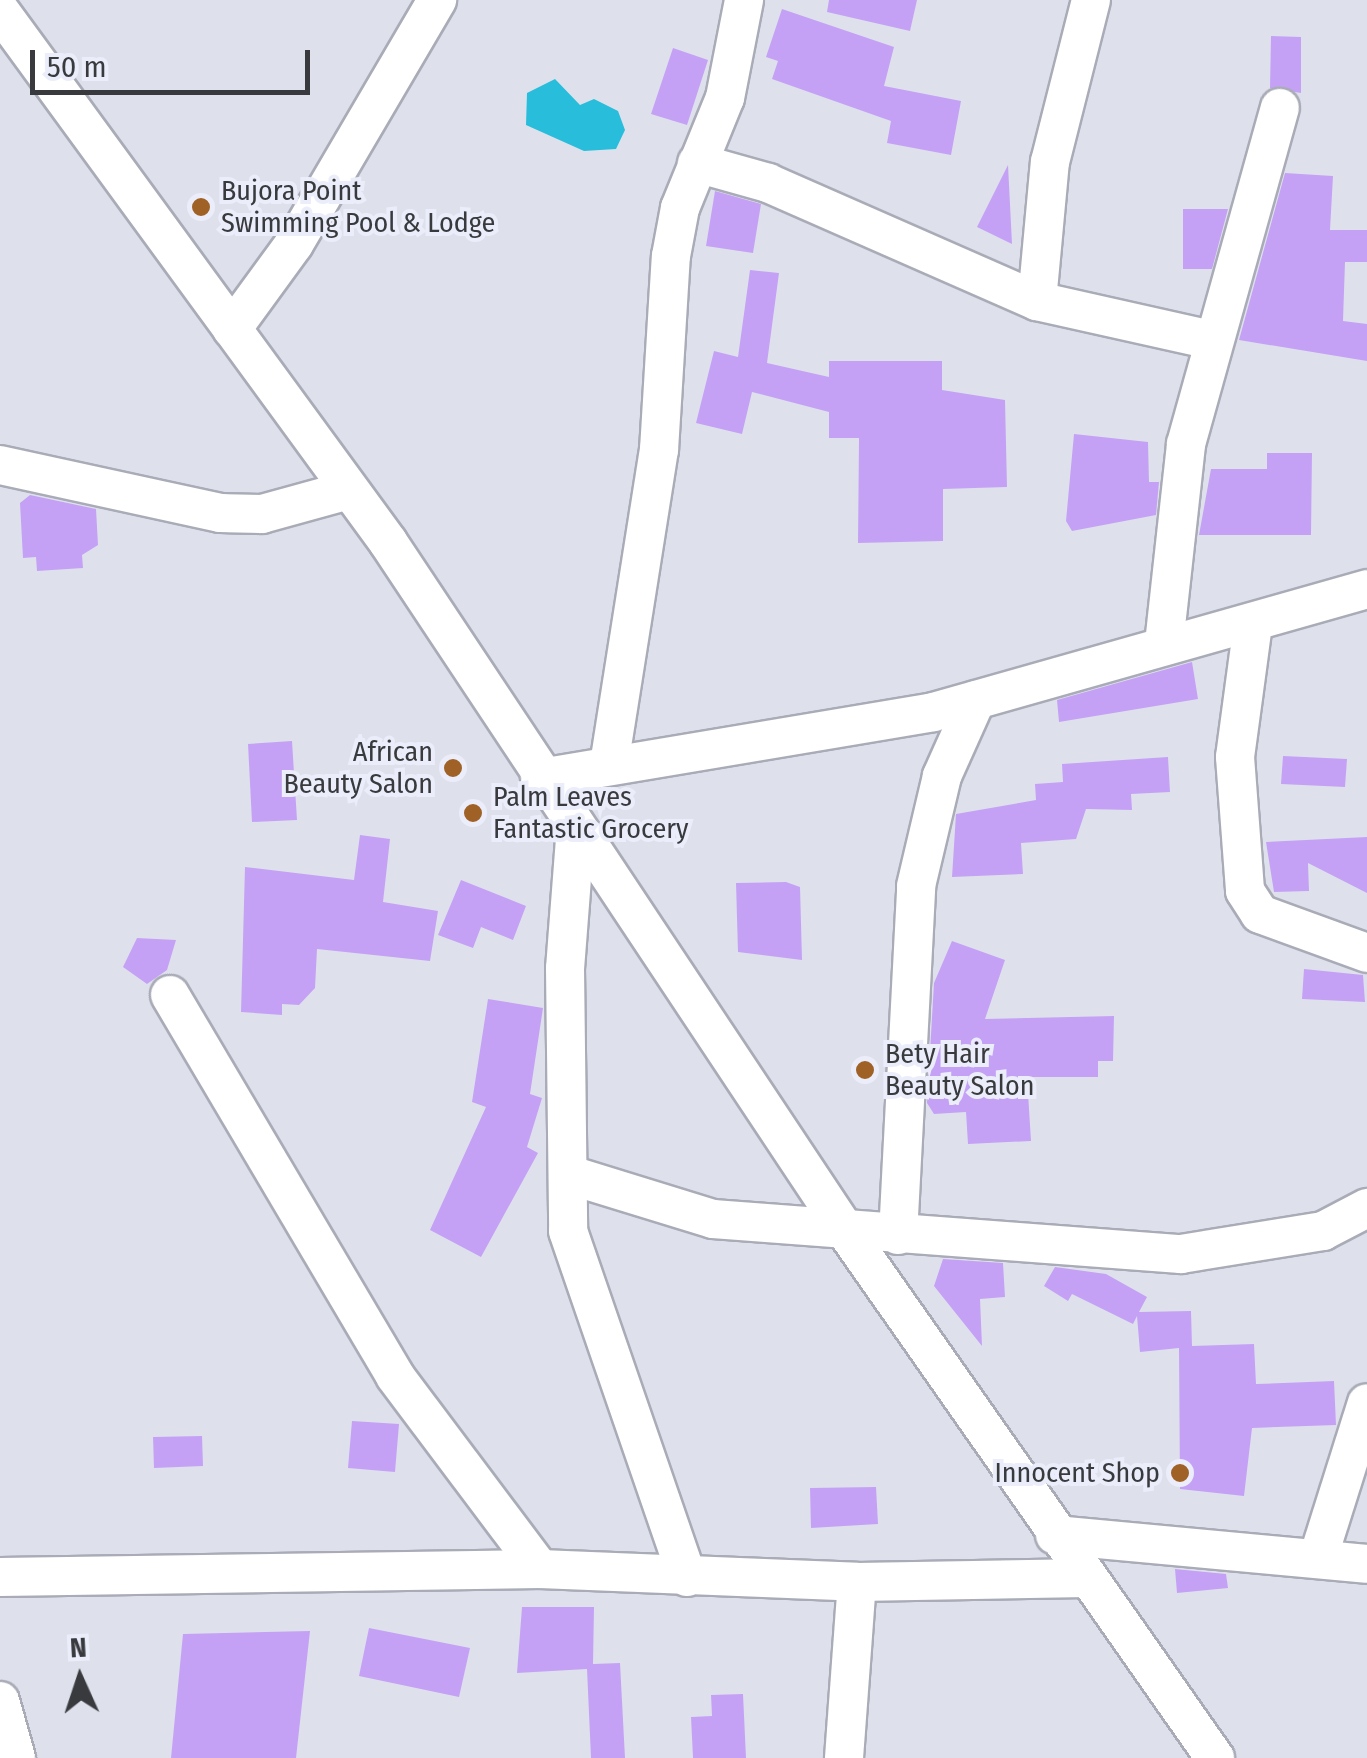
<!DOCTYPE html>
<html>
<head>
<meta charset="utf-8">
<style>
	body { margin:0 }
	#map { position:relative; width:1367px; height:1758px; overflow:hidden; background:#dee1ec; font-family:"Fira Sans Condensed",sans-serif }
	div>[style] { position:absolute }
	.water>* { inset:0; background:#28bddb }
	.building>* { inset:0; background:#c5a1f6 }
	.roads { filter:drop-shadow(2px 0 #a9acb7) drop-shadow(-2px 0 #a9acb7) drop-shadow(0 2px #a9acb7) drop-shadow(0 -2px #a9acb7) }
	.minor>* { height:38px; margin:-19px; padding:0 19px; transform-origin:19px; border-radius:19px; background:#fff }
	.dots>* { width:28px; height:28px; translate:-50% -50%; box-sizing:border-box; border:5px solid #ebeefa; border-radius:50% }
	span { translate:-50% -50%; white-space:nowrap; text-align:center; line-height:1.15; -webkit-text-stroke:8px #ebeefa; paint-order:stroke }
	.poi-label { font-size:28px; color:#393a3e }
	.left { translate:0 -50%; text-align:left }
	.right { translate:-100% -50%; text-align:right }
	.north { position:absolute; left:30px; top:1628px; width:100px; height:100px; -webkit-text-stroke:8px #ebeefa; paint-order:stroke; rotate:357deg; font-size:28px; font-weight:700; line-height:40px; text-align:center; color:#393a3e }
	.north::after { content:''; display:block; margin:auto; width:35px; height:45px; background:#393a3e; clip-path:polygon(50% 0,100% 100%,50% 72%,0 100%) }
	.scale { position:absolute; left:30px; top:50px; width:280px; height:45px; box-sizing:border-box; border:5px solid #393a3e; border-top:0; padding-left:12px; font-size:30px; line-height:35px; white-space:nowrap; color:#393a3e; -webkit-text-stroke:8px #ebeefa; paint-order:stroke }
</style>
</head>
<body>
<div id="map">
	<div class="water">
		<div style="clip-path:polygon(555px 79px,580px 105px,594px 99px,618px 111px,625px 130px,616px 149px,584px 151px,526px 125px,527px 93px)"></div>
	</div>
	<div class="building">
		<div style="clip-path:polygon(829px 0,917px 0,910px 31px,827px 12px)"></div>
		<div style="clip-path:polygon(782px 9px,894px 47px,884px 86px,961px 101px,951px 155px,887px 143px,891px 121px,772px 79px,778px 61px,766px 57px)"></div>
		<div style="clip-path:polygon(1271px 36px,1301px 37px,1301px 93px,1270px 88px)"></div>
		<div style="clip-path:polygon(673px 48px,708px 60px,687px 125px,651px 114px)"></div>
		<div style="clip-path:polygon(1008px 165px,1012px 244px,977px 227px)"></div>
		<div style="clip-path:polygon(1285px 173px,1333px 176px,1330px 230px,1367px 230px,1367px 262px,1345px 262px,1343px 321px,1367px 324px,1367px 361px,1239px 340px)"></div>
		<div style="clip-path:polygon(715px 191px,761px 204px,753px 253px,706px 246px)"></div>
		<div style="clip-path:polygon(1183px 209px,1228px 209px,1212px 269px,1183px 269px)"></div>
		<div style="clip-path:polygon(750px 270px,779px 273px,767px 363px,829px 377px,829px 361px,942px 361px,942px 390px,1005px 400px,1007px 487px,943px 489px,943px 541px,858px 543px,859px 438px,829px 438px,829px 412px,752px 392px,742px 434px,696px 423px,714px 351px,738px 357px)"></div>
		<div style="clip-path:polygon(1074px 434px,1148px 442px,1149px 482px,1159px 482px,1156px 515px,1072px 531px,1066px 521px)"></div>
		<div style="clip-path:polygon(1267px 453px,1312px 453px,1311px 535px,1199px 535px,1211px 469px,1267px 469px)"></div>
		<div style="clip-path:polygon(30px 495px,96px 509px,98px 545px,82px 555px,83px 568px,37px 571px,36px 557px,23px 558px,20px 503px)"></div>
		<div style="clip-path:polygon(1192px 662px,1198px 699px,1059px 722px,1057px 700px)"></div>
		<div style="clip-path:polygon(292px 741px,297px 820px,252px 822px,248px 744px)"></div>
		<div style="clip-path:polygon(1283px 756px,1347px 759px,1345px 787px,1281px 784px)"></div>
		<div style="clip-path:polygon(1168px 757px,1170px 792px,1131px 794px,1132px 810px,1086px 809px,1076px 839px,1021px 843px,1023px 874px,952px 877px,956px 814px,1036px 800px,1035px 784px,1063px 782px,1062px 764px)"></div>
		<div style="clip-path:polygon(360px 835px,390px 839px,383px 902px,438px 911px,430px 961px,317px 949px,315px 988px,299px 1005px,282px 1004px,282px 1015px,241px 1012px,245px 867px,354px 880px)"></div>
		<div style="clip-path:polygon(1367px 837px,1367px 893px,1308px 863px,1309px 891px,1274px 892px,1266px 842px)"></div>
		<div style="clip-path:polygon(461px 880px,526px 906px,513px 940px,481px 927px,473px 948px,438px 935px)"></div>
		<div style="clip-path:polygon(786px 882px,800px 887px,802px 960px,738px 952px,736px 883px)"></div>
		<div style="clip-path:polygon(137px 938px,176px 940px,167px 970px,147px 984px,123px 967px)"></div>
		<div style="clip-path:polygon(952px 941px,1005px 960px,985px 1019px,1114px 1016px,1113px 1061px,1098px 1061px,1098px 1077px,1027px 1077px,1031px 1141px,968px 1144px,966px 1112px,934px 1114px,927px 1103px,934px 983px)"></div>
		<div style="clip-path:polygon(1304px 969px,1363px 975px,1365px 1002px,1302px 999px)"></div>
		<div style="clip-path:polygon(488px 999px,543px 1008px,530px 1094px,542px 1098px,527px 1147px,538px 1153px,481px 1257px,430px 1230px,486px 1107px,472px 1102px)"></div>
		<div style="clip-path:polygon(943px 1259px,1003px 1263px,1005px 1297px,980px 1299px,982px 1346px,934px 1286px)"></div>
		<div style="clip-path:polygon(1055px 1267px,1106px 1274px,1147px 1297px,1139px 1312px,1191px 1311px,1192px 1346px,1254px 1344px,1256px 1384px,1334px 1381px,1336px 1425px,1252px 1428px,1244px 1496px,1180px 1489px,1179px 1348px,1140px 1352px,1137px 1316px,1133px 1324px,1072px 1294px,1068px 1301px,1044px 1286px)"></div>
		<div style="clip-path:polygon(352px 1421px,399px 1424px,395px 1472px,348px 1468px)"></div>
		<div style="clip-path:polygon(202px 1436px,203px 1466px,154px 1468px,153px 1437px)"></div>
		<div style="clip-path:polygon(876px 1487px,878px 1524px,811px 1528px,810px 1488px)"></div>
		<div style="clip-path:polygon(1175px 1569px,1226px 1574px,1228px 1588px,1177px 1593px)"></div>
		<div style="clip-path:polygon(522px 1607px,594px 1607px,593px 1664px,620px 1663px,625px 1758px,591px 1758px,587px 1669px,517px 1673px)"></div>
		<div style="clip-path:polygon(369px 1628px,470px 1648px,459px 1697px,359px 1676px)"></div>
		<div style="clip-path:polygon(310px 1631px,296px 1758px,171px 1758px,183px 1634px)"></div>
		<div style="clip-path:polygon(743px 1694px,746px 1758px,693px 1758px,691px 1717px,712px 1716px,711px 1695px)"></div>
	</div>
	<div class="roads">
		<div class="minor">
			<div style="left:0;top:11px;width:658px;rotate:53.84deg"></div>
			<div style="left:388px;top:542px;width:826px;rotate:56.41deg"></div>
			<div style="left:845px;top:1230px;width:645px;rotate:54.98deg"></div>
			<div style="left:697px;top:163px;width:74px;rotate:15.7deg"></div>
			<div style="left:768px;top:183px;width:294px;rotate:23.7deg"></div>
			<div style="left:1037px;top:301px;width:178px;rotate:12.6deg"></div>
			<div style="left:1037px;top:301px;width:140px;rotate:-84.7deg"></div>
			<div style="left:1050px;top:162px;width:167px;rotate:-75.8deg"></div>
			<div style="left:232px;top:329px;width:105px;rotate:-53.9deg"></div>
			<div style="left:294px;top:244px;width:283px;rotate:-59.6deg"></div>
			<div style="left:0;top:465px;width:225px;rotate:12.3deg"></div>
			<div style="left:220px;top:513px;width:42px;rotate:1.4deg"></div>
			<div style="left:262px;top:514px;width:90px;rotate:-15.4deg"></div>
			<div style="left:1253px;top:624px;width:134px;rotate:97.7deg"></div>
			<div style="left:1235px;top:757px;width:134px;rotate:85.7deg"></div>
			<div style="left:1245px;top:891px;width:27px;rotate:57deg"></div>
			<div style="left:1260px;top:914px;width:114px;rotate:20deg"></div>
			<div style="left:1164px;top:644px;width:201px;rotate:-83.7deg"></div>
			<div style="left:1186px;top:444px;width:349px;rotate:-74.4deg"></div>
			<div style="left:609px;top:765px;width:319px;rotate:-81deg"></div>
			<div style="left:659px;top:450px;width:194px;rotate:-86.5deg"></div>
			<div style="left:671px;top:256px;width:49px;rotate:-79.4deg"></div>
			<div style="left:680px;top:208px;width:119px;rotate:-67.8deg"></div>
			<div style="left:725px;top:98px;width:100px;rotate:-79deg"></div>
			<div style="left:540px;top:778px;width:399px;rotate:-9.5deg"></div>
			<div style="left:933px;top:712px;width:451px;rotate:-15.8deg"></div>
			<div style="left:576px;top:826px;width:142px;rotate:94.4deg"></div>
			<div style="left:565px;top:968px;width:263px;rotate:89.3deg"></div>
			<div style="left:568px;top:1231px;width:366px;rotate:71deg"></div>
			<div style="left:170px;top:995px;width:442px;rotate:59.4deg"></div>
			<div style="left:395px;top:1376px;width:241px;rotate:53.1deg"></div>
			<div style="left:570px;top:1175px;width:150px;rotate:17.1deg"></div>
			<div style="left:713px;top:1219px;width:469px;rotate:4.3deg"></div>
			<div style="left:1181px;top:1254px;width:144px;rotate:-9.2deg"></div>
			<div style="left:1323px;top:1231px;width:50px;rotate:-27.6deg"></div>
			<div style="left:898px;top:1235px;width:349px;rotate:-87deg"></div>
			<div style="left:916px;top:886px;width:113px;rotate:-76.7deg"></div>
			<div style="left:942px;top:776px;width:83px;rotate:-65.9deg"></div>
			<div style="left:1055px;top:1535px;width:313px;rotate:5.3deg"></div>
			<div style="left:1319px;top:1555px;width:159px;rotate:-72.5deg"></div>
			<div style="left:0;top:1577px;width:540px;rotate:-0.85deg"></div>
			<div style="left:540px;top:1569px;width:317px;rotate:2.3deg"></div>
			<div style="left:857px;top:1582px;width:230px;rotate:-1deg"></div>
			<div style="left:0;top:1701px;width:59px;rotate:74.3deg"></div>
			<div style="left:844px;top:1758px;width:176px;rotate:-85.8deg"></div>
		</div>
	</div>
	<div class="dots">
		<div style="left:201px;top:207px;background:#9f6126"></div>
		<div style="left:453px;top:768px;background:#9f6126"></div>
		<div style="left:473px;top:813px;background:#9f6126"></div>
		<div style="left:865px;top:1070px;background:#9f6126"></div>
		<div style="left:1180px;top:1473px;background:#9f6126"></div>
	</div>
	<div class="poi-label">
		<span class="left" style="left:221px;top:207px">Bujora Point<br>Swimming Pool &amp; Lodge</span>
		<span class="right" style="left:433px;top:768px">African<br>Beauty Salon</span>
		<span class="left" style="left:493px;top:813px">Palm Leaves<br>Fantastic Grocery</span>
		<span class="left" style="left:885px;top:1070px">Bety Hair<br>Beauty Salon</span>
		<span class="right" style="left:1160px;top:1473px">Innocent Shop</span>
	</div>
	<div class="north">N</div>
	<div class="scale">50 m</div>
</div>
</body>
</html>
